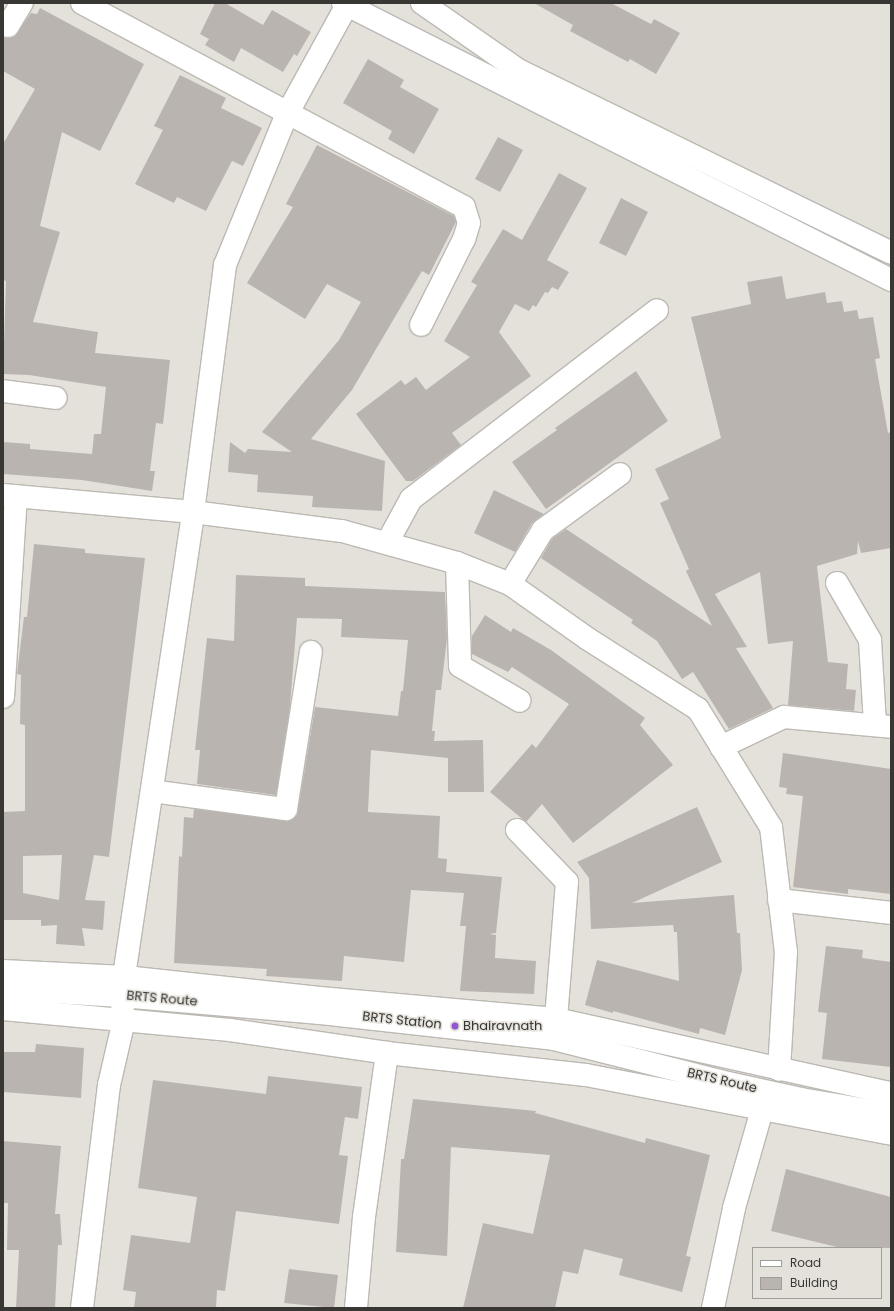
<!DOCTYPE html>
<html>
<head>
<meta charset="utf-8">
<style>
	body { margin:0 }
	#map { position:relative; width:894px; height:1311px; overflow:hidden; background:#e4e1db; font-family:Poppins,sans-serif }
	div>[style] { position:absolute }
	.building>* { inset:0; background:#b9b4b0 }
	.roads { filter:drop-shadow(1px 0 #bcb9b3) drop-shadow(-1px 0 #bcb9b3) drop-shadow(0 1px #bcb9b3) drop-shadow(0 -1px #bcb9b3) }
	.minor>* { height:22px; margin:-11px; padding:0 11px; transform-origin:11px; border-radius:11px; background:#fff }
	.major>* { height:22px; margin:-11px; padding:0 11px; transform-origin:11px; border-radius:11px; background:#fff }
	.dots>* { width:11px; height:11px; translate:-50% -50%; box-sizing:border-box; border:2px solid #e4e1db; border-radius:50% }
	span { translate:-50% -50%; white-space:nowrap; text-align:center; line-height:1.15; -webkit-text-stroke:3px #e4e1db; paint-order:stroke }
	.street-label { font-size:13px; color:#383734 }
	.poi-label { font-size:13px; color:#383734 }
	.left { translate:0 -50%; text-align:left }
	.frame { position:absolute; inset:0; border:4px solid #383734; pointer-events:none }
	.legend { position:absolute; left:752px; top:1247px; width:130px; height:52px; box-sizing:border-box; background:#e4e1db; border:1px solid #9f9d98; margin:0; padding:5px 7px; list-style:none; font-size:12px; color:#383734 }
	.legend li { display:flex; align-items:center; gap:8px; height:20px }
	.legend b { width:20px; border:1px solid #9f9d98 }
</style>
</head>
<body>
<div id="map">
	<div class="building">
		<div style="clip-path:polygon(215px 3px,225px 3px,263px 25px,272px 10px,311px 32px,297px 56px,294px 54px,283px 72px,241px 48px,234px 62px,205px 45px,209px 39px,200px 34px)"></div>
		<div style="clip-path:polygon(534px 3px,611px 3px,651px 24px,654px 19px,680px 33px,656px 74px,630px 59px,628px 62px,570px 31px,573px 25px)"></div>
		<div style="clip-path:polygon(40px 8px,144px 64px,100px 151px,62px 132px,40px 226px,60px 232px,33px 322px,98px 332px,95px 353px,170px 360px,163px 424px,156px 423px,150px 471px,155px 471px,152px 491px,82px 480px,3px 474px,3px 442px,30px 444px,30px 449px,92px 454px,94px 434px,101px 434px,106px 387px,29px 375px,3px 374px,6px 281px,3px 280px,3px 144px,35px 89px,3px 71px,3px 37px,14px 37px,31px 13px,37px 14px)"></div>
		<div style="clip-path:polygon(368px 59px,404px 80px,400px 87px,439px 109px,414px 154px,388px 139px,392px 131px,343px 103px)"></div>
		<div style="clip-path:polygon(180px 75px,226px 98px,221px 108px,262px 128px,243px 166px,232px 161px,206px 211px,177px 197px,174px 203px,135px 184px,163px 130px,154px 126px)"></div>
		<div style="clip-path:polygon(498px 137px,523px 150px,500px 192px,475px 179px)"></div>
		<div style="clip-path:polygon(317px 145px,454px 216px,456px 222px,429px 275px,422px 271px,352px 390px,311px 439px,385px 461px,382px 511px,312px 507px,313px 496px,257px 492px,258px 475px,228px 472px,230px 442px,245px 453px,248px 449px,292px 452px,262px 432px,339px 340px,361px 302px,327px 284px,305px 319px,247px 283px,293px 207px,286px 204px)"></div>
		<div style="clip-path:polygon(559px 173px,587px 188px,547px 260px,569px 272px,558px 290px,552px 287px,548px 293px,545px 292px,536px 307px,533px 305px,529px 311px,515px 304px,499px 332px,531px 376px,452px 433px,461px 445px,413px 481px,406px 481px,356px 414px,401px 380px,405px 385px,416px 377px,426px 390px,470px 357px,444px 341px,477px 285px,471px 282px,503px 229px,522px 240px)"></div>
		<div style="clip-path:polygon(621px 198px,648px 212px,626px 256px,599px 243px)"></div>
		<div style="clip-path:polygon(782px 276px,786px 299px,825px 292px,827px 303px,842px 301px,844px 312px,857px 310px,859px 319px,873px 317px,880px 358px,875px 359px,888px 433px,891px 432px,891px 548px,861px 553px,858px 541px,857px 554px,817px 566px,828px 662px,848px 664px,846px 689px,856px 690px,854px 711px,788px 705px,793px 641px,768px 644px,760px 572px,715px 594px,747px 647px,736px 648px,773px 708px,729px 729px,693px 672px,682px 679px,657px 641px,631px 623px,633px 620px,541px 558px,552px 539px,566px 529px,712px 626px,686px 571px,689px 569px,660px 503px,669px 499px,655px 469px,721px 438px,691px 317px,751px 304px,747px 282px)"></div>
		<div style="clip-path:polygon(636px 371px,668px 421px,546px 509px,512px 462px,557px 430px,555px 428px)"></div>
		<div style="clip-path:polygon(494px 490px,544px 514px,532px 523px,515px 552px,474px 533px)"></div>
		<div style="clip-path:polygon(evenodd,34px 544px,85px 549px,85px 553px,145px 558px,109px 857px,94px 855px,85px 900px,105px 901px,103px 930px,82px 928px,85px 946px,56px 944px,57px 925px,41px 926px,41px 920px,3px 920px,3px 812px,25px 811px,25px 725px,20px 724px,21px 675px,17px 674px,24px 617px,27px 617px,34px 544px,62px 855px,59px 900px,23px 893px,23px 856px,62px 855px)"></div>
		<div style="clip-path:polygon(236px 575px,305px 578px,305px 586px,445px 592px,447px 638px,441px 690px,436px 690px,432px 731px,435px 731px,434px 741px,483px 740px,484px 792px,448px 792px,448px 758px,371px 750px,368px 812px,440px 816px,438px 858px,447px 859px,446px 872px,502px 877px,496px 933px,489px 934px,496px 935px,495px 958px,536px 961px,534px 994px,460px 991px,466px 926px,460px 926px,464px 893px,411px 890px,404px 962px,344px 956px,342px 981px,266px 976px,267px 969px,174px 963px,179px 856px,182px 857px,184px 817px,193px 818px,194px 809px,291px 820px,298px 811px,315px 707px,398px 716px,401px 691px,403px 691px,408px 640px,341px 637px,342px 619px,297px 618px,290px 706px,276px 795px,197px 784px,200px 750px,195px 750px,207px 638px,234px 641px)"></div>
		<div style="clip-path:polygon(485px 615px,511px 632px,513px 628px,551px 650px,645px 718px,640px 725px,673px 765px,573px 843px,542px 804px,526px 822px,490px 792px,532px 744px,536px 748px,569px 704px,512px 667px,508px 672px,472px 654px,472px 636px)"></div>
		<div style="clip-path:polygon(783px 753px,891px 769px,891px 894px,848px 889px,848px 894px,793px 887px,803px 796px,786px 794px,787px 788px,779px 787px)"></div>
		<div style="clip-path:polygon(697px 807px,722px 862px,632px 903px,734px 895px,737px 933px,740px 933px,742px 970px,725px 1035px,700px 1028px,699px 1034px,613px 1011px,613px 1013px,585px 1005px,597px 960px,679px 981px,677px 932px,674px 932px,673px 925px,591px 929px,589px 878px,577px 862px)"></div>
		<div style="clip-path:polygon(826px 946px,863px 950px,862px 958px,891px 962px,891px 1067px,822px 1059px,827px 1013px,818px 1012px)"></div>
		<div style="clip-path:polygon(36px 1044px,84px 1048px,81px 1098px,3px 1092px,3px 1052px,35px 1052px)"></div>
		<div style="clip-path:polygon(268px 1076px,362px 1087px,358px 1119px,345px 1117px,339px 1155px,348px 1156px,339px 1224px,236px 1211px,225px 1291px,217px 1290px,216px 1308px,134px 1308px,136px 1292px,123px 1290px,131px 1235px,190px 1243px,197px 1197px,138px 1188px,153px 1080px,266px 1094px)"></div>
		<div style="clip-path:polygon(413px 1099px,536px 1111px,535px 1113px,645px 1143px,646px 1138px,710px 1155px,686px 1256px,691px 1257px,682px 1292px,619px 1275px,623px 1259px,584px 1249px,578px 1274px,563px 1271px,555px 1308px,463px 1308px,483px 1223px,533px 1234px,550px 1155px,451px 1147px,447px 1256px,396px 1252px,401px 1159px,404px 1159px)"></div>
		<div style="clip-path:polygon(3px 1141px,61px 1146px,55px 1214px,60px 1214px,62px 1245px,58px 1245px,55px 1308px,16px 1308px,19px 1250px,7px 1250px,8px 1203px,3px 1203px)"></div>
		<div style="clip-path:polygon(786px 1169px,891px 1197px,891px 1248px,841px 1248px,771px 1231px)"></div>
		<div style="clip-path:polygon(289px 1269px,338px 1275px,334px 1308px,284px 1303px)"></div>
	</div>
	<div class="roads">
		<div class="minor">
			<div style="left:82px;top:3px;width:433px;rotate:28.1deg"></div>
			<div style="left:464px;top:207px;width:17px;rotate:73deg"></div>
			<div style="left:469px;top:223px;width:17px;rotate:107deg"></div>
			<div style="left:464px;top:239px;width:96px;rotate:116.6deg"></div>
			<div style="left:343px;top:3px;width:614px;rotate:26.82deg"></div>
			<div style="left:422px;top:3px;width:119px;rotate:34.8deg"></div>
			<div style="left:520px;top:71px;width:413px;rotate:26.1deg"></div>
			<div style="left:8px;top:26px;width:27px;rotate:-59deg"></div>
			<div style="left:3px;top:391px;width:53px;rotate:7.5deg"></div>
			<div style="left:3px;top:495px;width:191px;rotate:5.1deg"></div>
			<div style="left:193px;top:512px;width:150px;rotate:7.3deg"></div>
			<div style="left:342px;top:531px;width:119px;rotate:15.5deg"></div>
			<div style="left:457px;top:563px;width:57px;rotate:21.6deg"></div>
			<div style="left:510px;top:584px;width:95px;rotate:35.2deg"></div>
			<div style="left:588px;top:639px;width:130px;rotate:32.5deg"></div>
			<div style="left:698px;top:709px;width:139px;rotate:58.3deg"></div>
			<div style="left:771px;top:827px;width:126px;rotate:83.2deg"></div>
			<div style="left:786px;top:952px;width:118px;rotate:93.4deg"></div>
			<div style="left:387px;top:543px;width:50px;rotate:-61.4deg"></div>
			<div style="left:411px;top:499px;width:310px;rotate:-37.5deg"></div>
			<div style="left:457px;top:563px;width:103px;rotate:88.3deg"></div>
			<div style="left:460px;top:666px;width:69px;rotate:30.3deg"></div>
			<div style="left:837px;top:583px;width:66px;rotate:59.9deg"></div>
			<div style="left:870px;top:640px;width:85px;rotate:86.6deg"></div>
			<div style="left:510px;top:584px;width:63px;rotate:-58.6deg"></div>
			<div style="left:543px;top:530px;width:95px;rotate:-36deg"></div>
			<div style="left:3px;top:697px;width:201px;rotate:-86.3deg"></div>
			<div style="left:721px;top:747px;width:70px;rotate:-25.5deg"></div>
			<div style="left:784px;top:717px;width:107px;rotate:5.3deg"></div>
			<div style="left:152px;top:791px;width:135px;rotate:7.7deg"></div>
			<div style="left:286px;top:809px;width:159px;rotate:-81deg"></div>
			<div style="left:517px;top:830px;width:72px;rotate:46.1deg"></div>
			<div style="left:567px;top:882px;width:137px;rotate:94.6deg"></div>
			<div style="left:779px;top:900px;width:113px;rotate:6.6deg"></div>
			<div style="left:3px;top:989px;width:118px;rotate:3.4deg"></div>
			<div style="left:121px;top:996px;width:200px;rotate:4.9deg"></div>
			<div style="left:320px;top:1013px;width:235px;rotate:6.3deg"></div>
			<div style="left:554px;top:1039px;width:179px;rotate:14.2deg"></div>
			<div style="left:728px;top:1083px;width:75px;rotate:12.4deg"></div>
			<div style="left:801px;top:1099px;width:91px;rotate:9.5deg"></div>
			<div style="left:82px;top:1308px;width:225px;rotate:-83.1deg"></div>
			<div style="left:109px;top:1085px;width:67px;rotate:-77deg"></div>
			<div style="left:124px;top:1020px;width:24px;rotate:-97deg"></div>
			<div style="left:121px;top:996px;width:489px;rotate:-81.5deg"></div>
			<div style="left:193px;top:512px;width:249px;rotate:-82.6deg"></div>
			<div style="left:225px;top:265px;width:163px;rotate:-67.7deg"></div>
			<div style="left:287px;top:114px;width:127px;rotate:-61.2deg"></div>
			<div style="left:356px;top:1308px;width:91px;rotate:-85deg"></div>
			<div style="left:364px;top:1217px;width:166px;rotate:-82deg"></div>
			<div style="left:713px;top:1308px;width:102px;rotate:-78.1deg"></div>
			<div style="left:734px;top:1208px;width:102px;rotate:-74.1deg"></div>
		</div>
		<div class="major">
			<div style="left:3px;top:971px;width:122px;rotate:2.8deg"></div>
			<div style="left:125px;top:977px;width:196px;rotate:6.1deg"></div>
			<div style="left:320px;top:998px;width:237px;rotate:5.1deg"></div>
			<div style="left:556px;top:1019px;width:343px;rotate:12.5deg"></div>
			<div style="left:3px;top:1009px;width:228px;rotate:5.3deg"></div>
			<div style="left:230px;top:1030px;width:159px;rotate:8.3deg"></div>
			<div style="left:387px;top:1053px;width:200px;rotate:6.3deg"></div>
			<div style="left:586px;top:1075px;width:311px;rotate:10.9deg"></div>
		</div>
	</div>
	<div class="dots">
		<div style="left:455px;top:1026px;background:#9257ce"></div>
	</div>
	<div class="street-label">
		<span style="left:162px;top:999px;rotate:5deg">BRTS Route</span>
		<span style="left:402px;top:1021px;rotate:6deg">BRTS Station</span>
		<span style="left:722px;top:1081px;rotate:13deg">BRTS Route</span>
	</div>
	<div class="poi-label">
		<span class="left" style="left:463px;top:1026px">Bhairavnath</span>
	</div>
	<div class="frame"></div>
	<ul class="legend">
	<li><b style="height:5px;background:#fff"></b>Road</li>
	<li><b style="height:11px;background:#b9b4b0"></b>Building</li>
	</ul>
</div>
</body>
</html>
